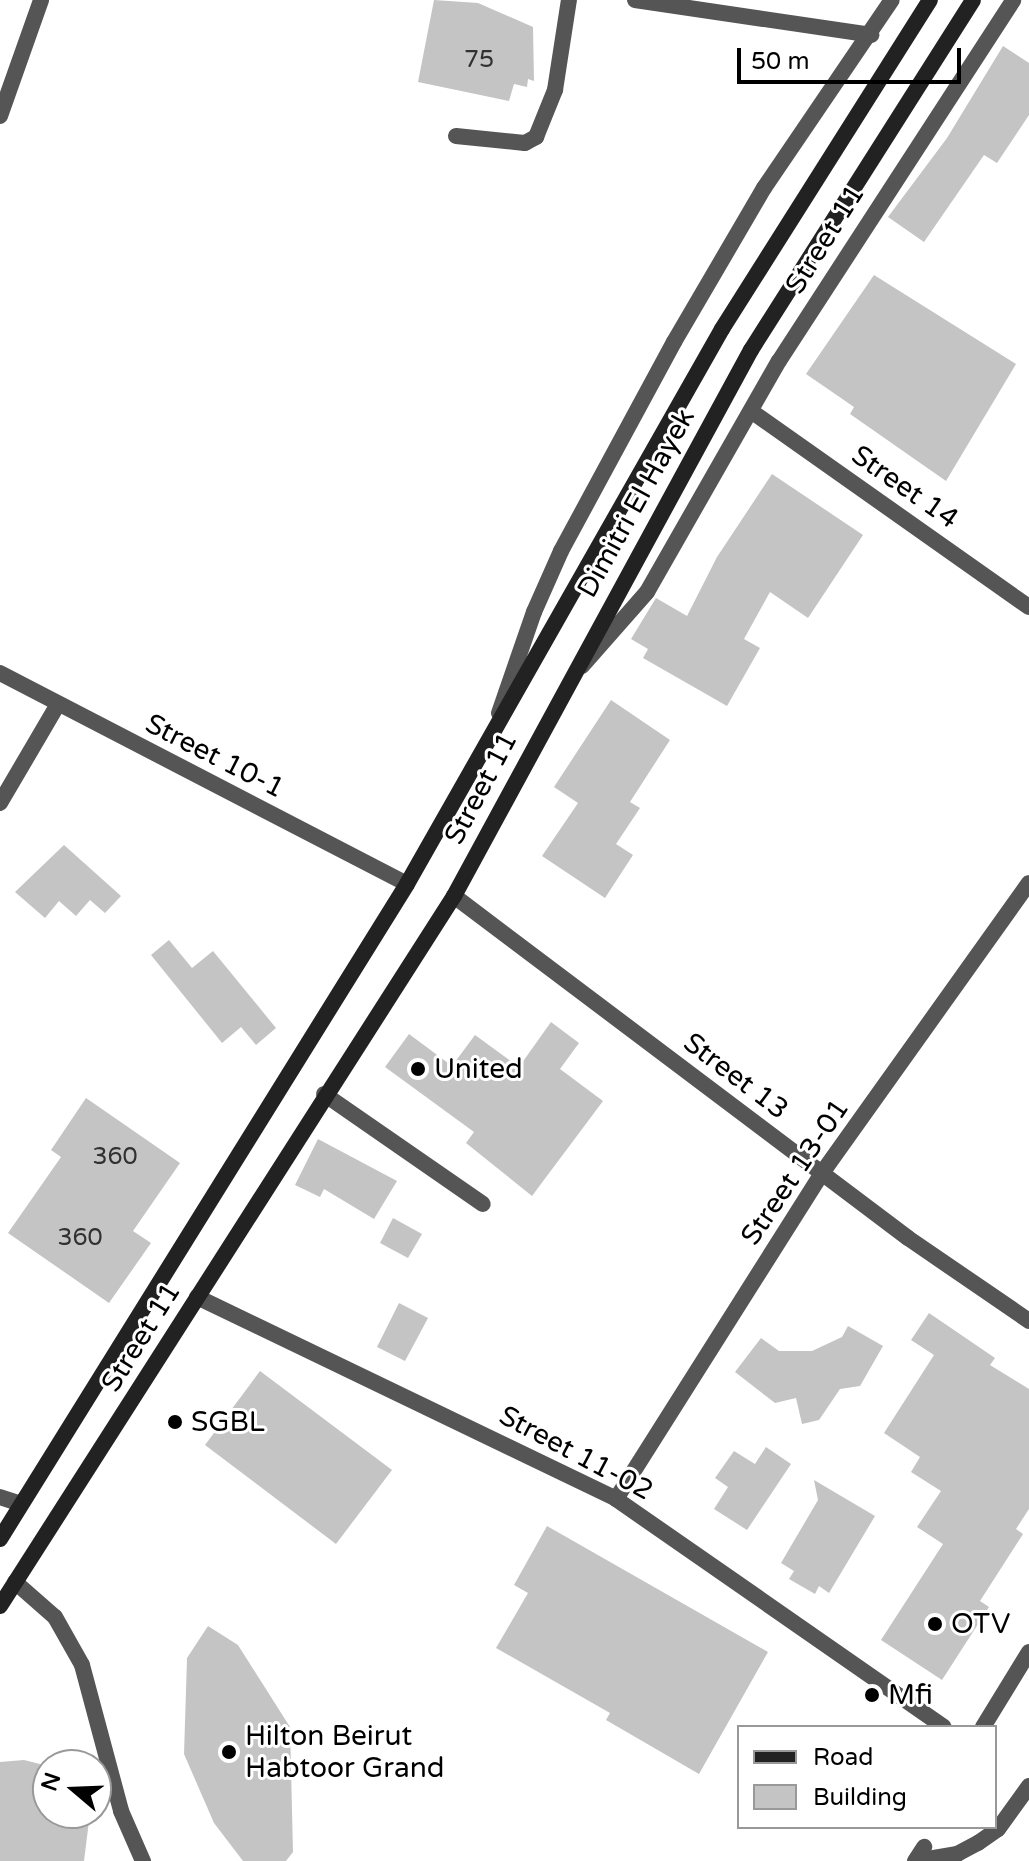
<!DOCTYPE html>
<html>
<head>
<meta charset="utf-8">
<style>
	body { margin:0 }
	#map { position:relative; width:1029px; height:1861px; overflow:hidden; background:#fff; font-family:"Varela Round",sans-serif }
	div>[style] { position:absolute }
	.building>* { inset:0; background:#c4c4c4 }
	.service>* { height:16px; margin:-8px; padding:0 8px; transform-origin:8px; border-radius:8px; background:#555 }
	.minor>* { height:16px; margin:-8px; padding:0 8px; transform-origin:8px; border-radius:8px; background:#555 }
	.tertiary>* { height:16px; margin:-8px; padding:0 8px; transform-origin:8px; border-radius:8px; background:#555 }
	.secondary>* { height:16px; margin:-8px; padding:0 8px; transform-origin:8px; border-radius:8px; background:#222 }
	.dots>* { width:22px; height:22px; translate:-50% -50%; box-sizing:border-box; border:4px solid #fff; border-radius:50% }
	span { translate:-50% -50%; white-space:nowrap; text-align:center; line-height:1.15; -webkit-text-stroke:6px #fff; paint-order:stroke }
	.number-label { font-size:24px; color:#313131 }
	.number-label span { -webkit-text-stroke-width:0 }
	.street-label { font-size:28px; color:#000 }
	.poi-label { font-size:28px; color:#000 }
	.left { translate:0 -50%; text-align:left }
	.legend { position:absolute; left:737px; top:1725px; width:260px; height:104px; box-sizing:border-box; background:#fff; border:2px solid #999; margin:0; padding:10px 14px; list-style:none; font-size:24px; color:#000 }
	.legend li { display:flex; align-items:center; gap:16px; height:40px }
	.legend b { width:40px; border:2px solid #999 }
	.north { position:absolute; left:32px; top:1749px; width:80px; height:80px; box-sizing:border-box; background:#fff; border:2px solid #999; border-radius:50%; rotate:289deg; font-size:22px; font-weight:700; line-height:32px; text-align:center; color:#000 }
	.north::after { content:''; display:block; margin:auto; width:28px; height:36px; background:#000; clip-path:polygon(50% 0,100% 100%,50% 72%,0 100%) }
	.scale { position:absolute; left:737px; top:48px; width:224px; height:36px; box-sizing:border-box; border:4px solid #000; border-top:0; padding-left:10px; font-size:24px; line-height:28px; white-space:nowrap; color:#000; -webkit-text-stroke:6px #fff; paint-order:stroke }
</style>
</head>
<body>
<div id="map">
	<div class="building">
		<div style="clip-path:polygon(434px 0,478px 3px,533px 27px,534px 81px,528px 79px,527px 87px,514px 84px,509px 101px,418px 82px)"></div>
		<div style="clip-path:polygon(1003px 46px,1029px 63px,1029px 115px,997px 163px,984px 155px,924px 242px,888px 217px,947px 138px)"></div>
		<div style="clip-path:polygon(874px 275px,1016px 364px,946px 481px,850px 414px,854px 407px,806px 374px)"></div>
		<div style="clip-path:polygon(772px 474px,863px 535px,808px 618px,770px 592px,744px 639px,760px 648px,727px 706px,643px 658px,648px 649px,631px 639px,656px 598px,687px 616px,717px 557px)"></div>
		<div style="clip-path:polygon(611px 700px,670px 740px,630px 802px,640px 808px,616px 844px,633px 855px,605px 898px,542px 856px,578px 803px,554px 787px)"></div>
		<div style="clip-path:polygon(64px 845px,121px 896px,105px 913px,90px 900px,76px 916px,59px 901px,45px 918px,15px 892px)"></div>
		<div style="clip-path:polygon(169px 940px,192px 968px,213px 951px,276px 1028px,256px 1045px,241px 1027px,222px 1043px,151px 955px)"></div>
		<div style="clip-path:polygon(551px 1022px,579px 1043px,560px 1069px,603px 1101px,532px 1196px,466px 1143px,474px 1132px,385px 1067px,409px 1034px,452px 1066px,475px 1035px,519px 1067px)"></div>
		<div style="clip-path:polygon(86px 1098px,180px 1163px,133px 1231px,151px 1243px,109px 1303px,8px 1233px,61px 1157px,51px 1150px)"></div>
		<div style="clip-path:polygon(318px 1139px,397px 1181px,374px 1219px,324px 1189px,320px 1197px,295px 1185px)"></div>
		<div style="clip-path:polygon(393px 1218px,422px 1234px,408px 1258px,380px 1243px)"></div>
		<div style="clip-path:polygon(399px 1303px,428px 1318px,405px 1361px,377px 1347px)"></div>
		<div style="clip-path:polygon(929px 1313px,995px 1358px,990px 1365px,1029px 1389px,1029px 1509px,1016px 1529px,1023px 1534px,980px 1601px,989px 1607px,942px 1680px,881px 1640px,943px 1544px,917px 1527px,941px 1491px,911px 1472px,920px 1457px,884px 1433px,934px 1355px,911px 1340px)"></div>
		<div style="clip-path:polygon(848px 1326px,883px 1346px,860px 1386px,840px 1389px,819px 1420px,802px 1424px,796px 1398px,775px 1403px,735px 1372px,761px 1338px,779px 1351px,812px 1351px,842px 1337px)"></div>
		<div style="clip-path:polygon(260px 1371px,392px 1470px,336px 1544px,205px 1445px)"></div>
		<div style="clip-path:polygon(766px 1447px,791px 1464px,747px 1530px,714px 1509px,728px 1487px,715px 1478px,734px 1451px,755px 1464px)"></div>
		<div style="clip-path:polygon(814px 1480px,875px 1516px,829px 1593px,819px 1586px,815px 1594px,789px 1579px,794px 1571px,781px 1563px,818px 1500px)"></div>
		<div style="clip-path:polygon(547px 1526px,768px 1652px,699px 1774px,606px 1720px,610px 1713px,496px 1648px,528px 1593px,514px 1585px)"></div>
		<div style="clip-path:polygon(208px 1626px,238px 1645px,290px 1727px,293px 1852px,286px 1861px,243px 1861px,214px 1823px,184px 1754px,187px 1658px)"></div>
		<div style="clip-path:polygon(24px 1760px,48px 1766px,48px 1813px,90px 1813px,84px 1861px,0 1861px,0 1762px)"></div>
	</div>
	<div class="service">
		<div style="left:456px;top:136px;width:69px;rotate:5.8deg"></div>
		<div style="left:525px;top:143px;width:13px;rotate:-29deg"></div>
		<div style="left:536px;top:137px;width:51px;rotate:-68deg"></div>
		<div style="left:555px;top:90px;width:91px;rotate:-81.2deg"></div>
		<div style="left:324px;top:1094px;width:193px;rotate:34.7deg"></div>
		<div style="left:15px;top:1582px;width:53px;rotate:41.2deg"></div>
		<div style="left:55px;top:1617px;width:55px;rotate:60.6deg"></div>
		<div style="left:82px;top:1665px;width:151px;rotate:75deg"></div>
		<div style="left:121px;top:1811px;width:55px;rotate:66.3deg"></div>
		<div style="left:916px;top:1861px;width:42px;rotate:-9.7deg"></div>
		<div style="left:957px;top:1854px;width:24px;rotate:-28deg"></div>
		<div style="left:978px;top:1843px;width:24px;rotate:-35deg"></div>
		<div style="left:998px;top:1829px;width:53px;rotate:-54.2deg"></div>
	</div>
	<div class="minor">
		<div style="left:635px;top:0;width:239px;rotate:8.4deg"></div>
		<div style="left:0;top:116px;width:123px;rotate:-70.5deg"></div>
		<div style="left:751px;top:411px;width:340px;rotate:35.2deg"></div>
		<div style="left:0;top:673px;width:458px;rotate:27.4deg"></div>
		<div style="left:0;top:803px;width:115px;rotate:-59.6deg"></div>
		<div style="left:454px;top:896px;width:568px;rotate:36.99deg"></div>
		<div style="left:908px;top:1238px;width:147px;rotate:34.4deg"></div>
		<div style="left:197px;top:1297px;width:465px;rotate:25.7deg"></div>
		<div style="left:616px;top:1499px;width:399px;rotate:34.8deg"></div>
		<div style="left:0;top:1497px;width:22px;rotate:18deg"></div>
		<div style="left:616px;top:1499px;width:386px;rotate:-57.7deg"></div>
		<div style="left:822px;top:1173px;width:356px;rotate:-54.5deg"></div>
		<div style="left:983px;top:1727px;width:88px;rotate:-58.5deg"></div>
		<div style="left:915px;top:1861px;width:17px;rotate:-57deg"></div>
	</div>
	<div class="tertiary">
		<div style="left:582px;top:666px;width:98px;rotate:-48.7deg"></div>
		<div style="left:647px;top:592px;width:266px;rotate:-60.3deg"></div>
		<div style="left:779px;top:361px;width:430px;rotate:-57deg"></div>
		<div style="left:499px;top:713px;width:107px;rotate:-70.9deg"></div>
		<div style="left:534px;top:612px;width:67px;rotate:-66.1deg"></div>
		<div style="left:561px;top:551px;width:238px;rotate:-61.6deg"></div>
		<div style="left:674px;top:342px;width:178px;rotate:-59.7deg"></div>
		<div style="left:764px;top:188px;width:227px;rotate:-55.8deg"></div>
	</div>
	<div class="secondary">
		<div style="left:0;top:1539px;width:771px;rotate:-58.14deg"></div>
		<div style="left:407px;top:884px;width:638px;rotate:-60.42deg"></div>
		<div style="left:722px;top:329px;width:389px;rotate:-57.7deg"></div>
		<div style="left:0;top:1606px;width:843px;rotate:-57.4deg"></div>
		<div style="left:454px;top:896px;width:622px;rotate:-61.46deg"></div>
		<div style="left:751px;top:350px;width:414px;rotate:-57.6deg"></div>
	</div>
	<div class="dots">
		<div style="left:418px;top:1069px;background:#000"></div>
		<div style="left:175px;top:1422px;background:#000"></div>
		<div style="left:935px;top:1624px;background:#000"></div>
		<div style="left:872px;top:1695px;background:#000"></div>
		<div style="left:229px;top:1752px;background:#000"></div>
	</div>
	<div class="number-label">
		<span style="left:479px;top:60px">75</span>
		<span style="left:115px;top:1157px">360</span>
		<span style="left:80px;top:1238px">360</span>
	</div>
	<div class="street-label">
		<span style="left:825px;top:239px;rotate:-58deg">Street 11</span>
		<span style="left:905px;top:487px;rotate:35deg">Street 14</span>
		<span style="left:636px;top:503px;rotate:-61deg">Dimitri El Hayek</span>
		<span style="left:215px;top:756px;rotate:27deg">Street 10-1</span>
		<span style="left:481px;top:788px;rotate:-62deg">Street 11</span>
		<span style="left:736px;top:1076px;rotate:37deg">Street 13</span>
		<span style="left:795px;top:1172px;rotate:-56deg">Street 13-01</span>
		<span style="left:141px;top:1337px;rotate:-58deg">Street 11</span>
		<span style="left:576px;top:1453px;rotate:28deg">Street 11-02</span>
	</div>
	<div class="poi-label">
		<span class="left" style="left:434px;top:1069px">United</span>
		<span class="left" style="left:191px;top:1422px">SGBL</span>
		<span class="left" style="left:951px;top:1624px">OTV</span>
		<span class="left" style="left:888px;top:1695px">Mfi</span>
		<span class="left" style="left:245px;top:1752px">Hilton Beirut<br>Habtoor Grand</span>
	</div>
	<ul class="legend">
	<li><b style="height:10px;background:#222"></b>Road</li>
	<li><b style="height:22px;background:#c4c4c4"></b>Building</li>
	</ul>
	<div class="north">N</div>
	<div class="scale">50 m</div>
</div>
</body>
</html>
